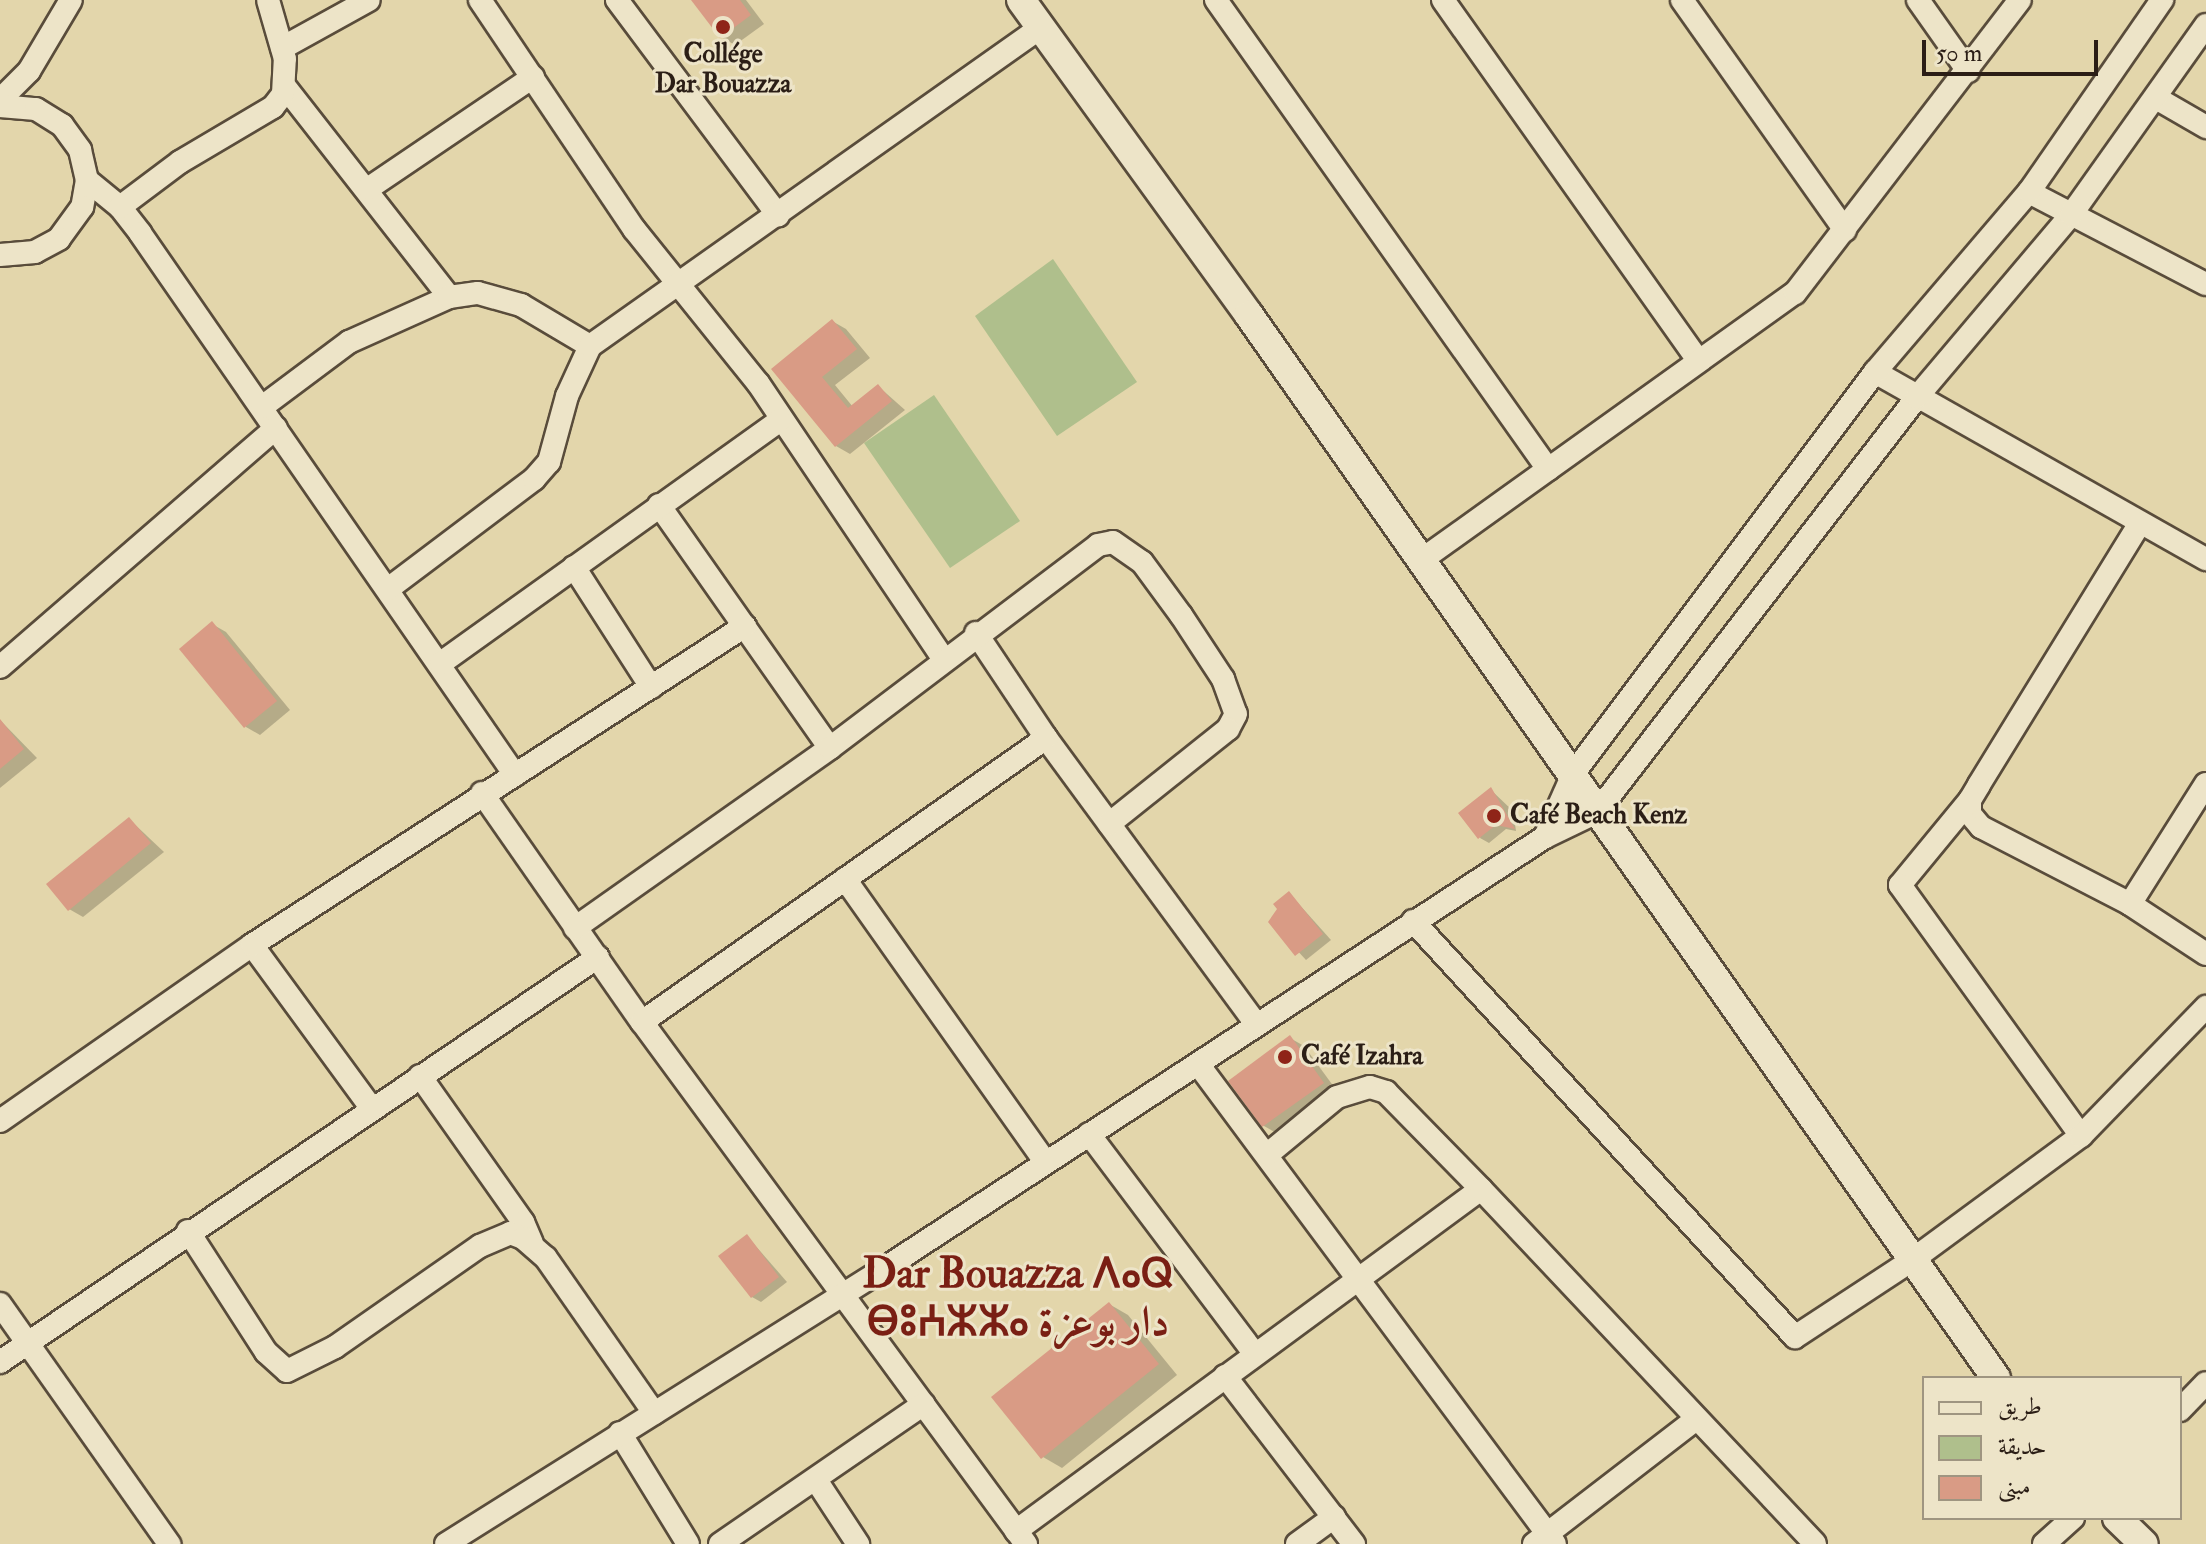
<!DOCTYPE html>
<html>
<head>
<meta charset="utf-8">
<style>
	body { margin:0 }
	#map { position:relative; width:2206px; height:1544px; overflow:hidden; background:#e3d6ab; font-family:"IM FELL Double Pica",Amiri,"Noto Sans Tifinagh",serif }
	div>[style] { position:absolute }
	.green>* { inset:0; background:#afbf8c }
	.shadow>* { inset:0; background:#0003 }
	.building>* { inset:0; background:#d99b85 }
	.roads { filter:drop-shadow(2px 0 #594c3b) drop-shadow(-2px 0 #594c3b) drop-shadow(0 2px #594c3b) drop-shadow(0 -2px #594c3b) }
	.minor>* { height:22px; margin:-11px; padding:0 11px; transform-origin:11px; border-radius:11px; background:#ede4c8 }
	.tertiary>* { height:28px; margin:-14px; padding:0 14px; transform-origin:14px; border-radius:14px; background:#ede4c8 }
	.dots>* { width:22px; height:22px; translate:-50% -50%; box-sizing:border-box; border:4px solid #ede4c8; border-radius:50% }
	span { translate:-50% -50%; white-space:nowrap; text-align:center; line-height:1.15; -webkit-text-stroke:6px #ede4c8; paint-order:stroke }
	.poi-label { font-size:26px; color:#2b1e16; font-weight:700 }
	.left { translate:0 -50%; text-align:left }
	.town-label { font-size:42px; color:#7a1f14; font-weight:700 }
	.legend { position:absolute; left:1922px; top:1376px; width:260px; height:144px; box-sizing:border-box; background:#ede4c8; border:2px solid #9f9581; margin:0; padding:10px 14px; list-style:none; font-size:24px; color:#2b1e16 }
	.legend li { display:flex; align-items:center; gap:16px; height:40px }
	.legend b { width:40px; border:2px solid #9f9581 }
	.scale { position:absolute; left:1922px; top:40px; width:176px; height:36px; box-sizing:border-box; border:4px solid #2b1e16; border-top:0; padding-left:10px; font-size:24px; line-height:28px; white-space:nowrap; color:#2b1e16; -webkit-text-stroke:6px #ede4c8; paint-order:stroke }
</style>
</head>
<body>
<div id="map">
	<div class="green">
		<div style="clip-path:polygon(1053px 259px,1137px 382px,1057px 436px,975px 316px)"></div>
		<div style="clip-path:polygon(934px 395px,1020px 521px,950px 568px,864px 443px)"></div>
	</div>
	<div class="shadow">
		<div style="clip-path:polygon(693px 0,746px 0,764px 24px,735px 45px,721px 37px)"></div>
		<div style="clip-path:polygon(832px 321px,846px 329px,870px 358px,835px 385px,853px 407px,878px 386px,905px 410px,850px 454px,836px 446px,773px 369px)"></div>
		<div style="clip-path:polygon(212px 624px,226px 632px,290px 710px,260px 735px,246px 727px)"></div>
		<div style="clip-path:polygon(0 720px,37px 758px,0 788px)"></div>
		<div style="clip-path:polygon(1491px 790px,1513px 811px,1516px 831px,1506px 829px,1489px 843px,1480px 838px)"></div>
		<div style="clip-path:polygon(129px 819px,164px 852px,83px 917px,69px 909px)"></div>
		<div style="clip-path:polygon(1289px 893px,1331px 940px,1306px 960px,1271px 922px)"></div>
		<div style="clip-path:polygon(1290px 1038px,1304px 1046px,1337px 1091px,1278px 1134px,1264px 1126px,1231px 1081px)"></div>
		<div style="clip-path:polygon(747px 1236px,787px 1282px,761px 1302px,752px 1297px)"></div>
		<div style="clip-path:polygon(1109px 1304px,1128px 1315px,1177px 1375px,1062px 1468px,1043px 1457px)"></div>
	</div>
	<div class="building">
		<div style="clip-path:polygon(691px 0,740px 0,751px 15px,720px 38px)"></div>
		<div style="clip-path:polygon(832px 319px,857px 349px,822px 377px,848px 408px,878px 384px,892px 401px,835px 447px,771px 369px)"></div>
		<div style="clip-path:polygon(212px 621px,277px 701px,244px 728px,179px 649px)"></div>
		<div style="clip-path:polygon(0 719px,24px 749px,0 769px)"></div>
		<div style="clip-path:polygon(1491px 787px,1515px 829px,1496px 825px,1478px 839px,1458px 813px)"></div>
		<div style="clip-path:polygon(129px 817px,151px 843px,68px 911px,46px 884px)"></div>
		<div style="clip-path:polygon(1289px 891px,1323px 934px,1295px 956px,1268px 922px,1277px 909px,1273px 904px)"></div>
		<div style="clip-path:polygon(1290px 1035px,1324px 1083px,1262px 1127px,1228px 1081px)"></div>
		<div style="clip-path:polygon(747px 1234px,779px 1277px,751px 1298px,718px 1256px)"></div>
		<div style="clip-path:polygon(1109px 1302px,1159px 1364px,1041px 1459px,991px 1397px)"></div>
	</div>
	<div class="roads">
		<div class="minor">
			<div style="left:480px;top:0;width:276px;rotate:56.1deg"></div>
			<div style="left:634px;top:229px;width:198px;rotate:51.2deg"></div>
			<div style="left:758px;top:383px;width:331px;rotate:56.1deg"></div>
			<div style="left:617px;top:0;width:269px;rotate:53.2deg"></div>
			<div style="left:1216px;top:0;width:575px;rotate:54.71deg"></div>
			<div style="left:1443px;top:0;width:441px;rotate:54.7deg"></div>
			<div style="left:1682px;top:0;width:282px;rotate:54.7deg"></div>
			<div style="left:1918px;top:0;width:87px;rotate:54.8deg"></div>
			<div style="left:282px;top:48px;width:99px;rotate:-28.9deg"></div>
			<div style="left:286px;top:88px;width:265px;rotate:52deg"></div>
			<div style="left:2156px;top:98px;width:58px;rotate:30.1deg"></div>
			<div style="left:0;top:100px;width:41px;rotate:-45deg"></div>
			<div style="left:29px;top:71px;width:82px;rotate:-59.4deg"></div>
			<div style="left:0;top:106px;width:36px;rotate:5deg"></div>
			<div style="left:36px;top:109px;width:31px;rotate:32deg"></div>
			<div style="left:62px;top:125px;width:31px;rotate:54deg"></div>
			<div style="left:80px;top:150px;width:31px;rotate:77deg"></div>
			<div style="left:87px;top:180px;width:27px;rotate:100deg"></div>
			<div style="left:82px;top:207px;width:39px;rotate:126deg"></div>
			<div style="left:59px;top:239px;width:27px;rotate:152deg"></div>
			<div style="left:35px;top:252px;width:35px;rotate:175deg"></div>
			<div style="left:87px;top:180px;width:43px;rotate:39.3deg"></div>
			<div style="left:120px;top:207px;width:33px;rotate:52deg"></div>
			<div style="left:140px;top:233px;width:659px;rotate:55.32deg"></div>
			<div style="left:369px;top:188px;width:198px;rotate:-34.1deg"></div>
			<div style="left:2029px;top:192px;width:199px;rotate:27.5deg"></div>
			<div style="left:120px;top:207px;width:75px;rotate:-36.9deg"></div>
			<div style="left:180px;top:162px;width:108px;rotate:-30.6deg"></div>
			<div style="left:273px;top:107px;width:16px;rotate:-52deg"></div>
			<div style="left:283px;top:94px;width:35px;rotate:-87deg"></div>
			<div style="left:285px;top:59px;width:61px;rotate:-106.1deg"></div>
			<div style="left:1875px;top:372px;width:380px;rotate:29.5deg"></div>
			<div style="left:262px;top:407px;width:109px;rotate:-36.8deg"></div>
			<div style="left:349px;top:342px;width:110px;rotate:-24.2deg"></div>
			<div style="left:449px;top:297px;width:29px;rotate:-8deg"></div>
			<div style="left:478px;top:293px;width:45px;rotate:15.6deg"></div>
			<div style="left:521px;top:305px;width:80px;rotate:30.7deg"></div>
			<div style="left:659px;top:505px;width:297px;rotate:54.9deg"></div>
			<div style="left:2140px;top:523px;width:308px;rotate:121.6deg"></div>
			<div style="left:1979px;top:785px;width:17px;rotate:121deg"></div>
			<div style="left:1970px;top:800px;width:14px;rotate:90deg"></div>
			<div style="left:1970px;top:814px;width:17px;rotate:50deg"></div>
			<div style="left:1981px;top:827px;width:168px;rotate:27.3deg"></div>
			<div style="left:2130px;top:904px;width:91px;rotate:33.3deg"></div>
			<div style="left:1420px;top:561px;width:461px;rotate:-35.6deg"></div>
			<div style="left:1795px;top:293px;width:369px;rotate:-52.5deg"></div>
			<div style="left:574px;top:567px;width:143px;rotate:57.3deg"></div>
			<div style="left:388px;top:589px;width:183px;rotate:-37deg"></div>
			<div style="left:534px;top:479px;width:23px;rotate:-49deg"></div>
			<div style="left:549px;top:462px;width:68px;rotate:-74.7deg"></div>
			<div style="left:567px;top:396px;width:55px;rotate:-65.3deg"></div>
			<div style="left:590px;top:346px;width:551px;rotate:-35.25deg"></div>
			<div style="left:976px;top:633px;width:126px;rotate:56.3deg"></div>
			<div style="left:1046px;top:738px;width:353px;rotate:53.7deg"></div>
			<div style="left:441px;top:663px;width:416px;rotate:-35.6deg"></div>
			<div style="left:0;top:667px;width:365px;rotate:-40.9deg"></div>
			<div style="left:482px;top:793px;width:279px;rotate:55.1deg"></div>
			<div style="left:642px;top:1022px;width:648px;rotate:53.66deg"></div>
			<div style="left:1970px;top:800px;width:110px;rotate:129.5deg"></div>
			<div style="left:1900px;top:885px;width:309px;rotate:54.2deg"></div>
			<div style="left:1545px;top:837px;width:69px;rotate:-66deg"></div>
			<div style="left:1573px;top:774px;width:503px;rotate:-53.08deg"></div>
			<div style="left:1875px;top:372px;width:237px;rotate:-49.5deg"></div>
			<div style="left:2029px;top:192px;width:234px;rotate:-55.3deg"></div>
			<div style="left:845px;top:879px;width:346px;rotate:54.7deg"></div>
			<div style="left:2130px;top:904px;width:142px;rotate:-57.7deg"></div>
			<div style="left:1413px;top:921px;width:565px;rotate:47.44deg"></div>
			<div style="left:1795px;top:1337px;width:140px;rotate:-33.3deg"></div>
			<div style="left:1912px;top:1260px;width:210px;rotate:-36.3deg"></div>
			<div style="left:2081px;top:1136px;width:180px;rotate:-45.9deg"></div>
			<div style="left:575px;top:928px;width:312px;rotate:-35.2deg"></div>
			<div style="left:830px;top:748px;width:336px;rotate:-37.1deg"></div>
			<div style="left:1098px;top:545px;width:15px;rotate:-11deg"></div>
			<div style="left:1113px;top:542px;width:35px;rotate:35deg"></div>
			<div style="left:1142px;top:562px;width:66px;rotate:53.7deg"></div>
			<div style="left:1181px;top:615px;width:77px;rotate:56.7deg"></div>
			<div style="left:1223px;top:679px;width:37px;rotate:70deg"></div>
			<div style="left:1236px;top:714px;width:17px;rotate:118deg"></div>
			<div style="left:1228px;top:729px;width:152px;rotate:141.4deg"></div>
			<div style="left:252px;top:945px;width:203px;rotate:53.8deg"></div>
			<div style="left:642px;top:1022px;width:494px;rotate:-35.1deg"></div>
			<div style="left:1198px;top:1064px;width:598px;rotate:53.36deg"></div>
			<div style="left:420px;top:1076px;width:179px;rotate:54.8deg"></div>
			<div style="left:523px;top:1222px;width:23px;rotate:67deg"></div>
			<div style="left:0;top:1121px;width:307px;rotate:-34.9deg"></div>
			<div style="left:252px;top:945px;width:587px;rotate:-32.91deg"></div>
			<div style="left:1089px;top:1134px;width:276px;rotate:53deg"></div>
			<div style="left:1268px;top:1154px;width:89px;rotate:-39.6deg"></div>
			<div style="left:1337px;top:1097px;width:34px;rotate:-17deg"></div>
			<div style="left:1370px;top:1087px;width:17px;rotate:17deg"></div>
			<div style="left:1386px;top:1092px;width:136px;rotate:45.6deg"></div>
			<div style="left:188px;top:1231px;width:144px;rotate:57.2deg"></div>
			<div style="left:266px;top:1352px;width:28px;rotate:42deg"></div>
			<div style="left:287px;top:1371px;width:54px;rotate:-26.6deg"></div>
			<div style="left:335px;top:1347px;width:177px;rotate:-34.9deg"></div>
			<div style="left:480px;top:1246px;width:33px;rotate:-23deg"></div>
			<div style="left:510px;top:1233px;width:14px;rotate:21deg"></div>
			<div style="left:523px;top:1238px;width:30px;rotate:41deg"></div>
			<div style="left:546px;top:1258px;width:189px;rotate:55.1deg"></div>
			<div style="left:0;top:1304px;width:294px;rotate:54.8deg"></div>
			<div style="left:0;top:1362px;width:722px;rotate:-34.11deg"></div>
			<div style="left:1225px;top:1376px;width:212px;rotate:52.5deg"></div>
			<div style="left:2180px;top:1410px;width:37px;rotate:-46deg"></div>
			<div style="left:620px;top:1433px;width:130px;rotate:58.5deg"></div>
			<div style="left:816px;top:1480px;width:77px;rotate:56.7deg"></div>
			<div style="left:1016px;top:1531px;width:577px;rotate:-36.33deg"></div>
			<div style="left:1481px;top:1189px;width:487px;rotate:46.7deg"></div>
			<div style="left:446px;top:1544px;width:515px;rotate:-32.15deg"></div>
			<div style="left:882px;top:1270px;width:792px;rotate:-33.15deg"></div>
			<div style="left:1545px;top:837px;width:58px;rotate:-25.7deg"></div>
			<div style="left:1597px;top:812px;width:524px;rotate:-52.36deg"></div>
			<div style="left:1917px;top:397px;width:238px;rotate:-49.8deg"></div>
			<div style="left:2071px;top:215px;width:233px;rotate:-54.6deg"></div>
			<div style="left:720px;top:1544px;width:247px;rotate:-34.5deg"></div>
			<div style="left:1297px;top:1544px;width:46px;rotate:-36.1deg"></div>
			<div style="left:1534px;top:1544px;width:203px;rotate:-37.6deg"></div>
			<div style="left:2044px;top:1544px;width:39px;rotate:-42deg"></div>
		</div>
		<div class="tertiary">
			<div style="left:1021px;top:0;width:389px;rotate:54.1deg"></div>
			<div style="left:1249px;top:315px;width:1299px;rotate:54.9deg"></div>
			<div style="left:2117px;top:1518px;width:37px;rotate:44deg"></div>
		</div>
	</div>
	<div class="dots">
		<div style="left:723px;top:27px;background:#8f2418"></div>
		<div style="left:1494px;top:816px;background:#8f2418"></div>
		<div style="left:1285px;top:1057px;background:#8f2418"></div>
	</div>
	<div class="poi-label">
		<span style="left:723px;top:70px">Collége<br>Dar Bouazza</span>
		<span class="left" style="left:1510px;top:816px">Café Beach Kenz</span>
		<span class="left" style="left:1301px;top:1057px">Café Izahra</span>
	</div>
	<div class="town-label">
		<span style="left:1018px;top:1298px">Dar Bouazza ⴷⴰⵕ<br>ⴱⵓⵄⵣⵣⴰ دار بوعزة</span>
	</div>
	<ul class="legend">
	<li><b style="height:10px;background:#ede4c8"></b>طريق</li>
	<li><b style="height:22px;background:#afbf8c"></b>حديقة</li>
	<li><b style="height:22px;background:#d99b85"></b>مبنى</li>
	</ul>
	<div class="scale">50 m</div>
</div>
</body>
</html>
